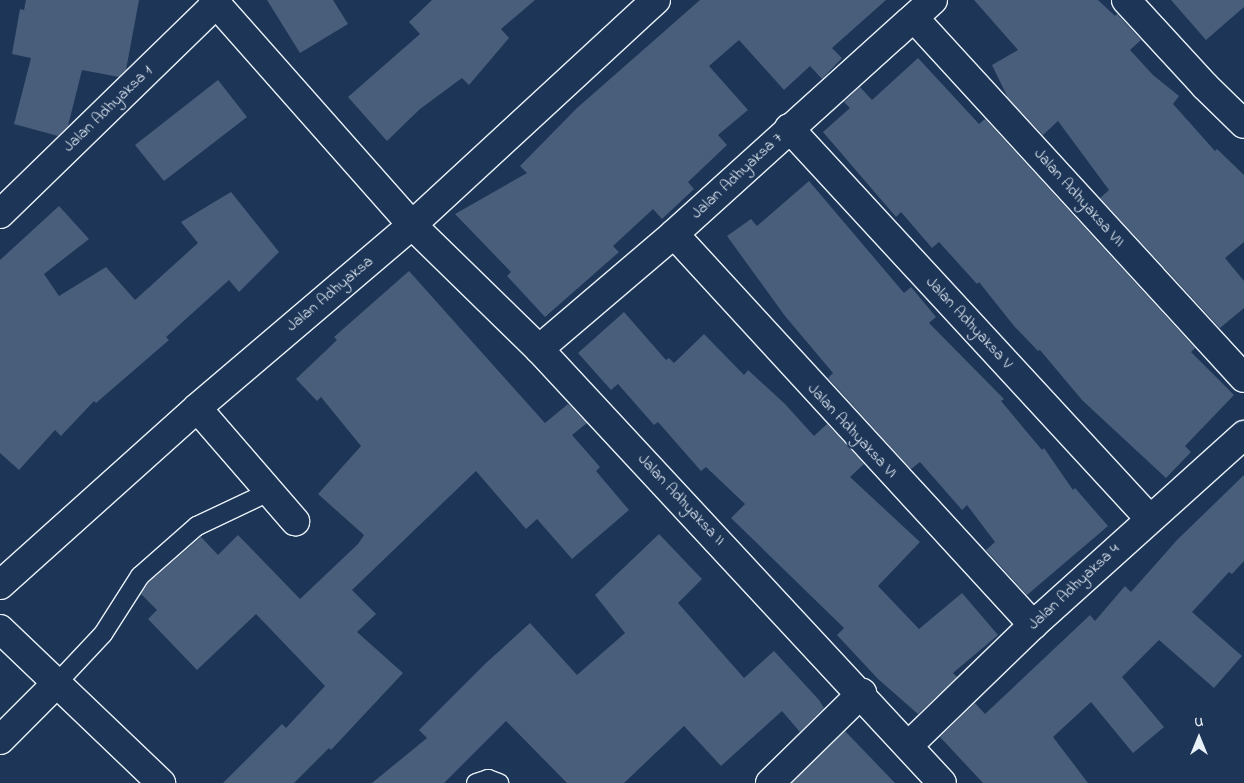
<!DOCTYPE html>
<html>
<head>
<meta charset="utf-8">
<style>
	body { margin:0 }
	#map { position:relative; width:1244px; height:783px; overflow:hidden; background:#1d3557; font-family:"Indie Flower",sans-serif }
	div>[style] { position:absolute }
	.building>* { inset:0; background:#495e7a }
	.roads { filter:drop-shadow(1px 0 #e8f1f8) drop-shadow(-1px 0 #e8f1f8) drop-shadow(0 1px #e8f1f8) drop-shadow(0 -1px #e8f1f8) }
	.service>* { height:18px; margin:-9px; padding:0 9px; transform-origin:9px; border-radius:9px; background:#1d3557 }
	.minor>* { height:28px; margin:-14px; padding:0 14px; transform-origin:14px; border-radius:14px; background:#1d3557 }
	.tertiary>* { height:28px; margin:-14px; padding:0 14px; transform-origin:14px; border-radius:14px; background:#1d3557 }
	span { translate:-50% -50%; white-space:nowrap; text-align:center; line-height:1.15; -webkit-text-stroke:4.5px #1d3557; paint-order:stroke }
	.street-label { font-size:16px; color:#e8f1f8 }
	.north { position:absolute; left:1174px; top:713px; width:50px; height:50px; -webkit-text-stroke:4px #1d3557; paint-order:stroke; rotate:0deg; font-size:14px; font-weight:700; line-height:20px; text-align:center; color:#e8f1f8 }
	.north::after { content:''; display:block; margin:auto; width:18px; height:22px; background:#e8f1f8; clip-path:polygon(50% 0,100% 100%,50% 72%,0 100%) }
</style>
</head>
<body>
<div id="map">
	<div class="building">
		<div style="clip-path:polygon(26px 0,139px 0,126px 70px,119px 77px,82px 70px,68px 126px,58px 136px,14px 124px,31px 58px,12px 54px,20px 9px,24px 10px)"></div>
		<div style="clip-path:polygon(267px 0,333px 0,348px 24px,300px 53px)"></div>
		<div style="clip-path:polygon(432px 0,535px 0,501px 29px,509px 38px,469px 85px,462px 78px,420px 109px,387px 141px,348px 97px,420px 34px,409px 22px)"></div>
		<div style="clip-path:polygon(700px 0,886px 0,832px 48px,842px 58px,822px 79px,810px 66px,784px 90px,739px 40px,709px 66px,748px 110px,718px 135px,727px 145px,688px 182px,694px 189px,662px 219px,653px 209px,613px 246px,619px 252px,545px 317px,507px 276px,511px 272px,455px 214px,527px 173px,520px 166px,577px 108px)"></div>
		<div style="clip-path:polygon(974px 0,1098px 0,1115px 16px,1117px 14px,1141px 40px,1130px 50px,1153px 75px,1179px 96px,1173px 104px,1215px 151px,1217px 149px,1244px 175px,1244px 242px,1225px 258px,1244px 281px,1244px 308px,1220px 328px,1100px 198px,1109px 190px,1058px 121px,1043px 135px,1008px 98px,992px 65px,1018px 50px)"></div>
		<div style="clip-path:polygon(1171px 0,1244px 0,1244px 7px,1206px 40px)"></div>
		<div style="clip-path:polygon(918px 58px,979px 124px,985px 119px,1195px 348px,1191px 352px,1234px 395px,1185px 446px,1191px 452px,1166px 478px,1082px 400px,1040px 350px,1038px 351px,1014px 326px,979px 282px,977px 284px,939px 242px,932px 248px,901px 212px,896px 217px,823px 132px,850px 108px,844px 102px,860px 87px,872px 100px)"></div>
		<div style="clip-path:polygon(218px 80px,247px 117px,164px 181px,135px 145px)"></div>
		<div style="clip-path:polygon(809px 181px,904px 293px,911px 287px,936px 317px,929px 323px,1004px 399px,1001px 401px,1042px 450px,1044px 448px,1073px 490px,1075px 488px,1108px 526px,1027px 595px,986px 550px,995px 542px,967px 505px,962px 510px,920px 462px,911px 469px,828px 378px,833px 373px,785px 316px,727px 236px,751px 219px,757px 226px)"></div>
		<div style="clip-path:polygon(231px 192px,279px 252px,239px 292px,229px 280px,166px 337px,169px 340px,96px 403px,94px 401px,61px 436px,55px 430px,19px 470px,0 453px,0 260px,59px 206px,89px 239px,44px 274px,59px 296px,106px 267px,135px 300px,198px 243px,181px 222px)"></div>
		<div style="clip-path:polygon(409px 271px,545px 423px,568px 404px,587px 423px,572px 435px,600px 467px,596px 471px,629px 510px,572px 559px,537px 519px,526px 529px,476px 471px,352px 590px,376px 614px,357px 632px,403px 673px,331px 750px,329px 748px,294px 783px,223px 783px,282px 724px,286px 728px,325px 686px,256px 614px,197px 670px,148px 619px,157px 610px,141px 594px,148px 583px,201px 537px,218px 555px,238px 535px,300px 599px,358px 544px,364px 535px,318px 494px,361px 446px,321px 397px,317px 401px,296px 379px,337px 340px,334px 337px)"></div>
		<div style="clip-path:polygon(624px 312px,666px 360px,669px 358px,674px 363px,704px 334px,744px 375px,748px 370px,785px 404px,814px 436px,827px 424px,864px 464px,850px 477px,920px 542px,878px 586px,919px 629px,962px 593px,998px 635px,953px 673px,957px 677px,918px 714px,878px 679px,837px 635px,844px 628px,731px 518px,745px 504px,706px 467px,701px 471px,658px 422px,654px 425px,618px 384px,611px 390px,578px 353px)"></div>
		<div style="clip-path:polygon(1244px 475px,1244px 561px,1232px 574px,1229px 572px,1192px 612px,1242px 656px,1214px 688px,1159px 640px,1122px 677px,1164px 727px,1133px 753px,1091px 702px,1053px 737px,1088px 783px,983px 783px,940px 737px,975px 703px,985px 714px,1090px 615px,1095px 621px,1125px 586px,1131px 592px,1177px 540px)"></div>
		<div style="clip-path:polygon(659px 534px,702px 579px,678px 603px,744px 678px,774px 651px,819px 700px,824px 708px,800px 732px,782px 711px,721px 766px,684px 726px,624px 783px,567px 783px,506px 721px,444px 783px,372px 783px,427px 738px,419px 730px,486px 663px,530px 623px,577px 675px,625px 633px,595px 595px)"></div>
		<div style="clip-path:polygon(845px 731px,895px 783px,792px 783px)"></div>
	</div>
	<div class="roads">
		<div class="service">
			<div style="left:57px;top:683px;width:67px;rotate:-46.8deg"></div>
			<div style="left:103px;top:634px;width:69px;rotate:-57.5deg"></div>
			<div style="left:140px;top:576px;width:76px;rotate:-41.3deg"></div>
			<div style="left:197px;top:526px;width:82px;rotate:-25.3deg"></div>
			<div style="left:476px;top:783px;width:13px;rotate:-18deg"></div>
			<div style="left:488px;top:779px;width:12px;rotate:20deg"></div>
		</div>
		<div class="minor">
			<div style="left:213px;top:0;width:300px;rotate:48.5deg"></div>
			<div style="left:412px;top:225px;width:177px;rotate:44.3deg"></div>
			<div style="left:539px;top:349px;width:592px;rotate:47.12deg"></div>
			<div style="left:1126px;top:0;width:117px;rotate:47.4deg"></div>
			<div style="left:1205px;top:86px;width:54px;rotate:44.3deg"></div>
			<div style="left:914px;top:18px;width:488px;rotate:47.5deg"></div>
			<div style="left:789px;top:128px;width:531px;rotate:47.29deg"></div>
			<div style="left:0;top:214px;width:301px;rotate:-44.2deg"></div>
			<div style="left:674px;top:234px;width:531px;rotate:47.44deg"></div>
			<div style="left:539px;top:349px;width:177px;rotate:-40.4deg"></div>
			<div style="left:674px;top:234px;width:349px;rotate:-42.1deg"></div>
			<div style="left:197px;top:408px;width:150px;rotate:49.1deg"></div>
			<div style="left:0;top:629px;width:223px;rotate:43.7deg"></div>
			<div style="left:0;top:740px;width:81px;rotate:-45deg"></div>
			<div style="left:909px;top:745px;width:173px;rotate:-44.1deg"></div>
			<div style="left:1033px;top:625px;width:284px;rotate:-42deg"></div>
			<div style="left:770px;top:783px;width:129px;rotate:-44.4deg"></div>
		</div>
		<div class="tertiary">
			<div style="left:0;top:585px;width:265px;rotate:-41.9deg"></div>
			<div style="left:197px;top:408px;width:282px;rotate:-40.4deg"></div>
			<div style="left:412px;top:225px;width:332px;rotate:-42.7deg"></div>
		</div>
	</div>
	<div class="street-label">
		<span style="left:108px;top:109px;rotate:-44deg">Jalan Adhyaksa 1</span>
		<span style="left:737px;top:176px;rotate:-43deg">Jalan Adhyaksa 7</span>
		<span style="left:1079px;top:198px;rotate:48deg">Jalan Adhyaksa VII</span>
		<span style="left:330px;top:294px;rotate:-40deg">Jalan Adhyaksa</span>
		<span style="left:969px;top:323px;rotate:47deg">Jalan Adhyaksa V</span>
		<span style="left:852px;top:431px;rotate:47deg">Jalan Adhyaksa VI</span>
		<span style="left:681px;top:500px;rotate:47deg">Jalan Adhyaksa II</span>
		<span style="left:1074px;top:587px;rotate:-43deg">Jalan Adhyaksa 4</span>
	</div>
	<div class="north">U</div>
</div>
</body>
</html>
